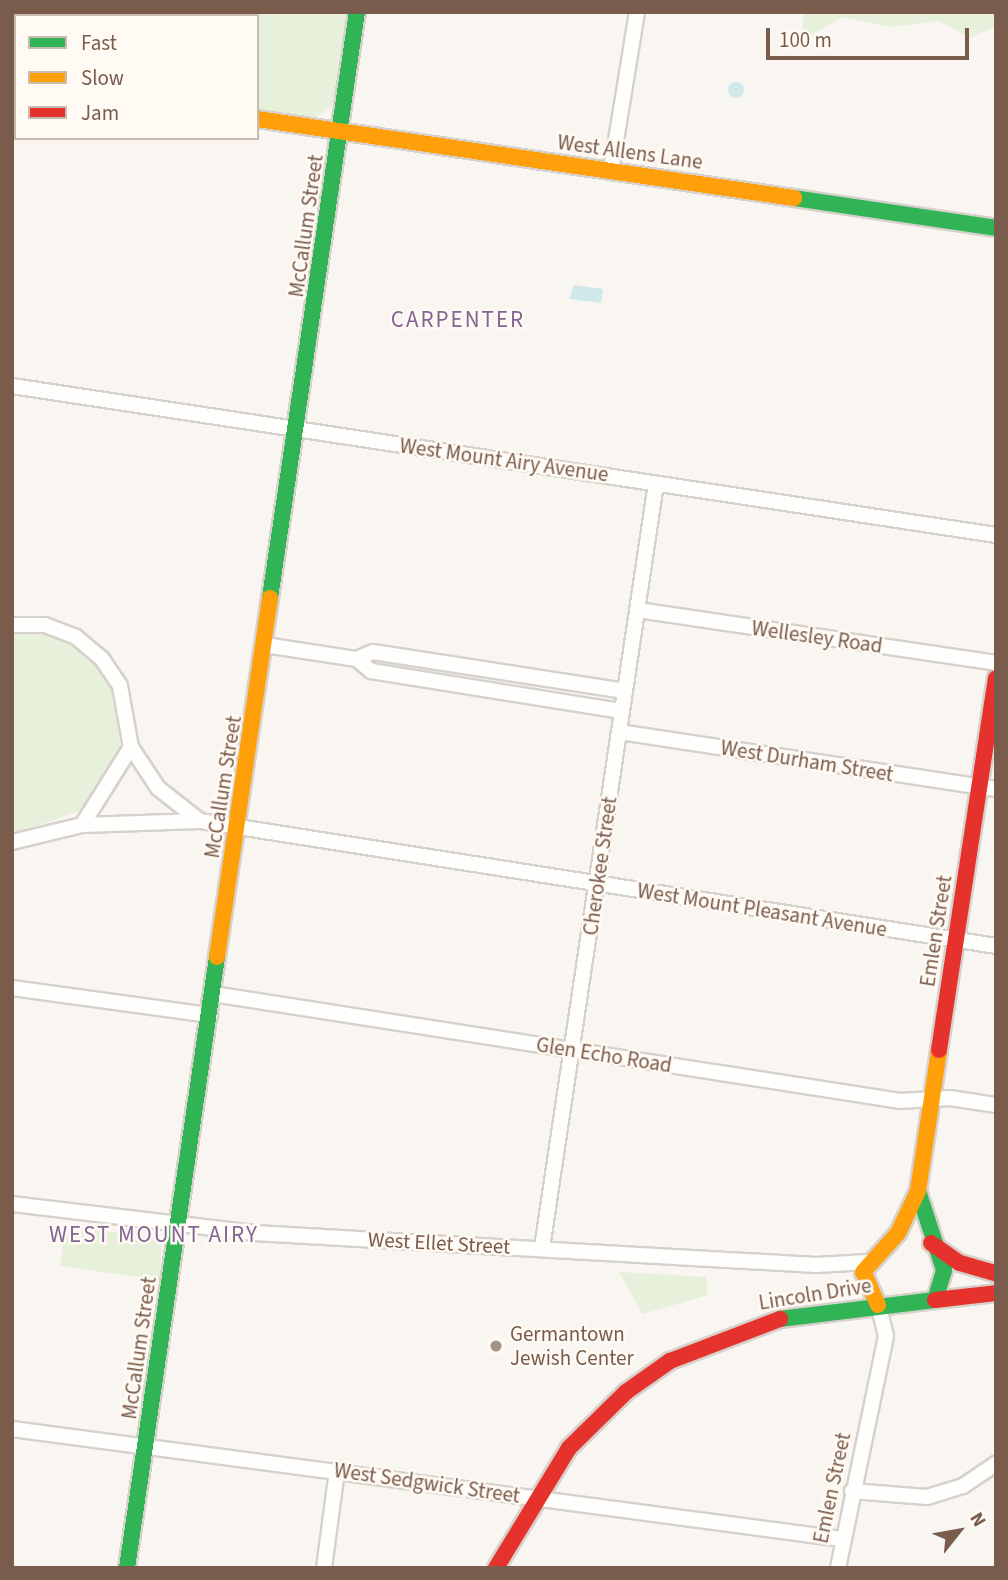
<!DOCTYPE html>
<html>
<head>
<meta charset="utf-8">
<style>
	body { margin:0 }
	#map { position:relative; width:1008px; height:1580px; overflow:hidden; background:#f9f5f0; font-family:"Source Sans 3",sans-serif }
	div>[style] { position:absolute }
	.green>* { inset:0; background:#e7f0db }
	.water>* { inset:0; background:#d0e8ea }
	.round { border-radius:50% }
	.roads { filter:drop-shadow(2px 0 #d7d1cb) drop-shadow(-2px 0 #d7d1cb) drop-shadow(0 2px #d7d1cb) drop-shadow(0 -2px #d7d1cb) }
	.street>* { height:14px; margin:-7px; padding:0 7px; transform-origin:7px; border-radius:7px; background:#fefefd }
	.fast>* { height:16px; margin:-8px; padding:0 8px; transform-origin:8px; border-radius:8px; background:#30b455 }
	.slow>* { height:16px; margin:-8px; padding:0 8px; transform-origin:8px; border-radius:8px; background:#ff9f0a }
	.jam>* { height:16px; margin:-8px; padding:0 8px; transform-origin:8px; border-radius:8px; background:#e5322d }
	.dots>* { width:19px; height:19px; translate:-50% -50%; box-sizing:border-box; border:4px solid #fffaf3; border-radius:50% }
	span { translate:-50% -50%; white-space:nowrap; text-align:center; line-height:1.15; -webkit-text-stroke:5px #fffaf3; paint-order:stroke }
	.street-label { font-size:21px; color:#7a5c4d }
	.poi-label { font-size:21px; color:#7a5c4d }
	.left { translate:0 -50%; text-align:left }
	.neighbourhood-label { font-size:23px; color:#846695; letter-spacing:2px }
	.frame { position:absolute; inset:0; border:14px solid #7a5c4d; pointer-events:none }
	.legend { position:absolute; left:14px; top:14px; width:245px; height:126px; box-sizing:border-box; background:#fffaf3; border:2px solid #cabbb1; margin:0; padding:9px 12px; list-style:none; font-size:21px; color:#7a5c4d }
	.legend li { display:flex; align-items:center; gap:14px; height:35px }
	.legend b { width:35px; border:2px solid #cabbb1 }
	.north { position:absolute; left:924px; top:1496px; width:70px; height:70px; -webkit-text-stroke:5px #fffaf3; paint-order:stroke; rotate:59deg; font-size:19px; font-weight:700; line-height:28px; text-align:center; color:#7a5c4d }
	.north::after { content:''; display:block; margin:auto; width:24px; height:32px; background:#7a5c4d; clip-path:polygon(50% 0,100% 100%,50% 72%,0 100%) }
	.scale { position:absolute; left:766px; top:28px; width:203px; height:32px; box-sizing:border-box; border:4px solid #7a5c4d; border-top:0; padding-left:9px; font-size:21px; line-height:24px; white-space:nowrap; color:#7a5c4d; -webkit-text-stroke:5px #fffaf3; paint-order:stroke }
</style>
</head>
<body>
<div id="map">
	<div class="green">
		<div style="clip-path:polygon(12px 12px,349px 12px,335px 105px,316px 117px,257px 110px,257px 16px,16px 16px,16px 76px)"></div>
		<div style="clip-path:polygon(803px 12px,996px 12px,996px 26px,970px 38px,939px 21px,890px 27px,843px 17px,808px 37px,802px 33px)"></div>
		<div style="clip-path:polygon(12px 631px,55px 635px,91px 657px,115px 692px,122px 734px,118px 755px,84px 809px,12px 835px)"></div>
		<div style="clip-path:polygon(66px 1226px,162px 1239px,160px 1280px,60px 1266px)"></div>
		<div style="clip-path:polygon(619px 1272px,706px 1277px,708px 1295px,643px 1314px)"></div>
	</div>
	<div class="water">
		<div class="round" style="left:728px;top:82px;width:16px;height:16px"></div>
		<div style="clip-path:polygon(574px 285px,603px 289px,601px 303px,569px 299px)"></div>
	</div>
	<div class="roads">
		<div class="street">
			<div style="left:611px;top:171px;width:161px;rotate:-80.7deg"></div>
			<div style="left:12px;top:386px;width:995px;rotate:8.61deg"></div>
			<div style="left:638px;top:610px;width:362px;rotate:8.4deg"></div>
			<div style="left:12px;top:625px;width:33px"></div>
			<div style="left:45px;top:625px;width:33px;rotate:21deg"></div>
			<div style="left:76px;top:637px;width:34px;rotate:40deg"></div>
			<div style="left:102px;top:659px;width:32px;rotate:56deg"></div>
			<div style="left:120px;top:686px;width:62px;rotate:79.8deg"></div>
			<div style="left:131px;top:747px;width:92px;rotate:122.1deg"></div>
			<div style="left:265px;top:645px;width:93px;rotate:8.7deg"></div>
			<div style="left:357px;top:659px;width:18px;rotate:41deg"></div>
			<div style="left:371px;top:671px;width:254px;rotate:9.1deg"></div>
			<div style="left:357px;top:659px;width:17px;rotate:-24deg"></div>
			<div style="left:373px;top:652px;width:255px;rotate:8.8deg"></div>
			<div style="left:619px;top:732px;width:381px;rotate:8.6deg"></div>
			<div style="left:131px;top:747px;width:49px;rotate:56.6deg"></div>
			<div style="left:158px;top:788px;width:53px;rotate:38.2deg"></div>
			<div style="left:200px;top:821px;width:806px;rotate:8.92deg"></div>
			<div style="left:12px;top:842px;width:72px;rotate:-13.7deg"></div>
			<div style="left:82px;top:825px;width:118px;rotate:-1.9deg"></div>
			<div style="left:12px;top:988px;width:200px;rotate:7.8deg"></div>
			<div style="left:213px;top:994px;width:695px;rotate:8.85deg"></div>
			<div style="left:900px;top:1101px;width:50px;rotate:-3.4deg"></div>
			<div style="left:950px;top:1098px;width:47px;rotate:8.7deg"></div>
			<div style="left:12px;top:1204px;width:244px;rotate:6.8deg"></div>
			<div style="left:254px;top:1233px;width:563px;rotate:3.26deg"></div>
			<div style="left:816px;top:1265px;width:52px;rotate:-3.3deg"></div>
			<div style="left:542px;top:1248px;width:773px;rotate:-81.52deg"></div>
			<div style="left:12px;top:1429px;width:837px;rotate:7.55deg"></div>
			<div style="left:852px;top:1491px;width:75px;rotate:4.6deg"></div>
			<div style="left:927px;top:1497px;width:38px;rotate:-17deg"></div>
			<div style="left:963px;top:1486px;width:40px;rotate:-34deg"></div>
			<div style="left:324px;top:1568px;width:99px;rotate:-82.4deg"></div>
			<div style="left:838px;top:1568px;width:237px;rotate:-78.3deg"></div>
			<div style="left:886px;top:1336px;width:32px;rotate:-104deg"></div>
		</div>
		<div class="fast">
			<div style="left:12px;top:83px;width:4px"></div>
			<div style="left:794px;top:198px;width:204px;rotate:8.4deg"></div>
			<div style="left:270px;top:598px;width:592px;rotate:-81.56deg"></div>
			<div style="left:780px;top:1319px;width:156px;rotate:-7deg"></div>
			<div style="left:935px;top:1300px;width:31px;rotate:-73deg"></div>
			<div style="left:944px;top:1270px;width:83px;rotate:-108.2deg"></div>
			<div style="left:127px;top:1568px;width:618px;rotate:-81.62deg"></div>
		</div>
		<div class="slow">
			<div style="left:257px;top:119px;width:543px;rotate:8.37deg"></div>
			<div style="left:217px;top:957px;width:363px;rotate:-81.6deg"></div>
			<div style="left:878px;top:1305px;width:36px;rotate:-114deg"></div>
			<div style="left:863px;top:1272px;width:52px;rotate:-48.1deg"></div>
			<div style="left:898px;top:1233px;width:47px;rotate:-64.5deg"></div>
			<div style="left:918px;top:1191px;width:143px;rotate:-81.5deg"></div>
		</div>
		<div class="jam">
			<div style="left:939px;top:1050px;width:376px;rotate:-81.3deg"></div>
			<div style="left:931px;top:1243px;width:35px;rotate:35deg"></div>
			<div style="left:960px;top:1263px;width:37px;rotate:16deg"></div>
			<div style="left:935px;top:1300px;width:61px;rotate:-6.5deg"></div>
			<div style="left:496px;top:1568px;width:140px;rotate:-58.7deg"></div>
			<div style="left:569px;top:1448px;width:80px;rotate:-44.5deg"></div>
			<div style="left:626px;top:1392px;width:54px;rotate:-35.2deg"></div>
			<div style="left:670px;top:1361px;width:118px;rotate:-20.9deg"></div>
		</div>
	</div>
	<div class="dots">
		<div style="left:496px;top:1346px;background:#a69286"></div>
	</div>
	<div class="street-label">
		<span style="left:630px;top:152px;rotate:8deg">West Allens Lane</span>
		<span style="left:306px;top:226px;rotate:-82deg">McCallum Street</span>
		<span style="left:504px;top:460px;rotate:8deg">West Mount Airy Avenue</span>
		<span style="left:817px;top:637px;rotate:8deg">Wellesley Road</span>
		<span style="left:807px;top:761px;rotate:9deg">West Durham Street</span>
		<span style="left:223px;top:787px;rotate:-81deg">McCallum Street</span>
		<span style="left:600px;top:866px;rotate:-82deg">Cherokee Street</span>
		<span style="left:762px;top:910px;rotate:9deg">West Mount Pleasant Avenue</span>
		<span style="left:936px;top:931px;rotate:-81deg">Emlen Street</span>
		<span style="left:604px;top:1055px;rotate:9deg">Glen Echo Road</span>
		<span style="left:439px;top:1243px;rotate:3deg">West Ellet Street</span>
		<span style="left:815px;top:1294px;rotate:-9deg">Lincoln Drive</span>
		<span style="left:139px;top:1348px;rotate:-82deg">McCallum Street</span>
		<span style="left:427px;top:1483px;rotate:8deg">West Sedgwick Street</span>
		<span style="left:832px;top:1488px;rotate:-78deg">Emlen Street</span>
	</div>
	<div class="poi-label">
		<span class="left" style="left:510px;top:1346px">Germantown<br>Jewish Center</span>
	</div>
	<div class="neighbourhood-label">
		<span style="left:458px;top:320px">CARPENTER</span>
		<span style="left:154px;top:1235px">WEST MOUNT AIRY</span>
	</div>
	<div class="frame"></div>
	<ul class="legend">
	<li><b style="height:9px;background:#30b455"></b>Fast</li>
	<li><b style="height:9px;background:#ff9f0a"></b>Slow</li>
	<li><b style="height:9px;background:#e5322d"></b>Jam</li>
	</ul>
	<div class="north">N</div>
	<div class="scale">100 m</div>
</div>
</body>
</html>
